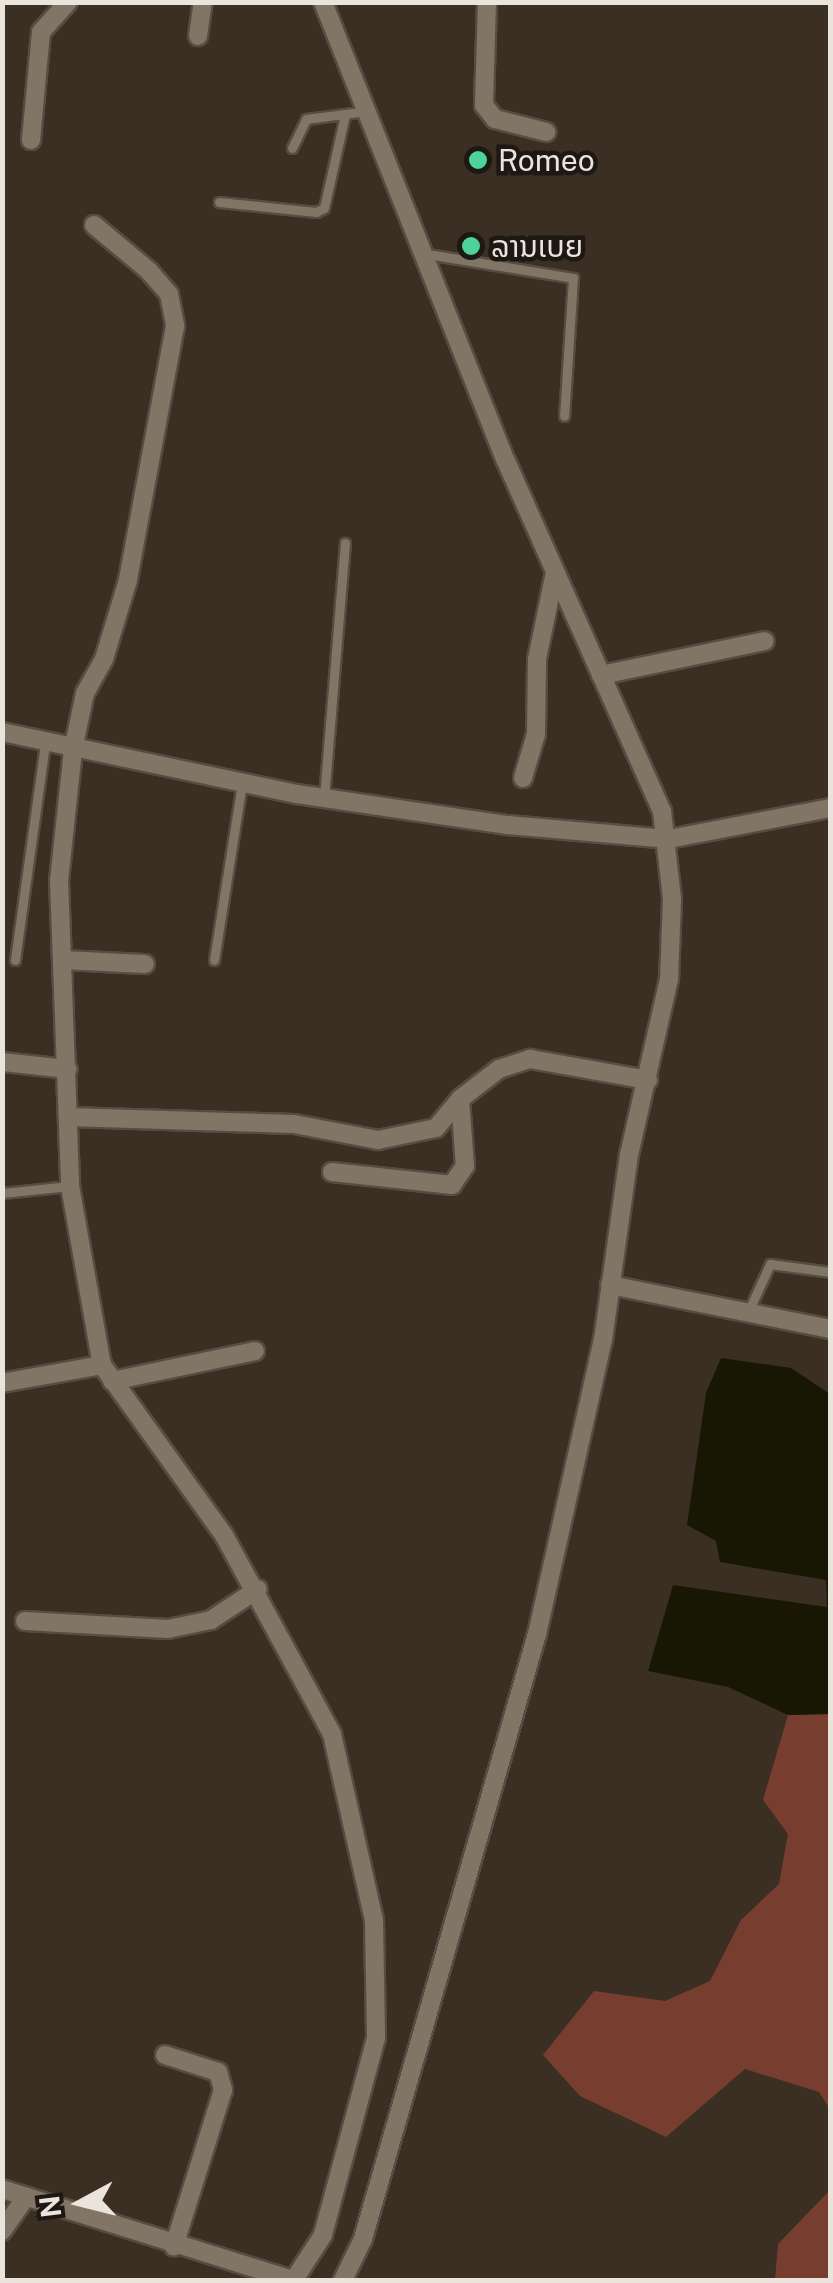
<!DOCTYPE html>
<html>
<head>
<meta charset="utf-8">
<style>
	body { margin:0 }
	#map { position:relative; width:833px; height:2283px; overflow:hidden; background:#3a2f22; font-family:"Public Sans","Noto Sans Lao",sans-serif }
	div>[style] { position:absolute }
	.green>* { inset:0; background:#773e30 }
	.water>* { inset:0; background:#181704 }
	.roads { filter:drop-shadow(2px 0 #564c41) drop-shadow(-2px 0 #564c41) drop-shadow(0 2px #564c41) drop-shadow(0 -2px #564c41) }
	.service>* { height:9px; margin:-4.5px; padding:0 4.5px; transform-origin:4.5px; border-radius:4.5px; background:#817566 }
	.minor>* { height:18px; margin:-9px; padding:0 9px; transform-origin:9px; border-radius:9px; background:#817566 }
	.dots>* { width:28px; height:28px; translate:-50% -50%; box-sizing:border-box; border:5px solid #1d1813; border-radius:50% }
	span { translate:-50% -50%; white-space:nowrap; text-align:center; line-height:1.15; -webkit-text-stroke:9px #1d1813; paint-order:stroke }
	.poi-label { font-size:30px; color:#ebe4dc }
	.left { translate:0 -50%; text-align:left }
	.frame { position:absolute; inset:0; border:5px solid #ebe4dc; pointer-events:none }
	.north { position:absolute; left:30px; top:2153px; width:100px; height:100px; -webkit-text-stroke:8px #1d1813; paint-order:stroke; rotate:263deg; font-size:28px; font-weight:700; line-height:40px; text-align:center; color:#ebe4dc }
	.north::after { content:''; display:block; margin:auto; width:35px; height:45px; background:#ebe4dc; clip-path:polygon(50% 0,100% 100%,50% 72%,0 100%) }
</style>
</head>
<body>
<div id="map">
	<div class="green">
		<div style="clip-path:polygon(830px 1714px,830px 2109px,819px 2092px,745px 2069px,666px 2137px,580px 2096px,543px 2055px,594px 1991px,665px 2001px,710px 1981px,741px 1920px,779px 1884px,788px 1834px,763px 1800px,788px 1715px)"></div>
		<div style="clip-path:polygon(830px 2190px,830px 2280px,775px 2280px,778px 2244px)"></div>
	</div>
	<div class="water">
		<div style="clip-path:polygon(721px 1358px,791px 1368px,830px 1394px,830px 1714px,788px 1715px,728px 1687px,648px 1671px,673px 1585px,827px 1607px,826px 1580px,720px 1562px,716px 1541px,687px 1525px,706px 1393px)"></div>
	</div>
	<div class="roads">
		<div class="service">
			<div style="left:292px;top:148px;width:32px;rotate:-64deg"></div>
			<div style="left:306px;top:119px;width:63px;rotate:-7.4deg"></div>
			<div style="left:219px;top:202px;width:98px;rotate:5.9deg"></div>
			<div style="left:316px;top:212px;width:9px;rotate:-27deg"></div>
			<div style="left:324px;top:208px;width:95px;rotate:-77.3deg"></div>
			<div style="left:427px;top:254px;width:148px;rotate:9.3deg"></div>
			<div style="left:573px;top:278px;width:138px;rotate:93.7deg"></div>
			<div style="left:324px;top:798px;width:256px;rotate:-85.3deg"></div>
			<div style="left:15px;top:960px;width:217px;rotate:-82.1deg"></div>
			<div style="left:214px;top:960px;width:179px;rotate:-81deg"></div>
			<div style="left:2px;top:1193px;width:68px;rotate:-5.9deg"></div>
			<div style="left:748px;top:1312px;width:53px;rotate:-65.4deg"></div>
			<div style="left:770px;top:1264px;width:61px;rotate:7.6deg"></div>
		</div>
		<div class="minor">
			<div style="left:323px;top:2px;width:494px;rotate:68.3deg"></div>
			<div style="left:506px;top:461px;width:383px;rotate:66deg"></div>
			<div style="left:662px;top:811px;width:89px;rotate:83.5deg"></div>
			<div style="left:672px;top:899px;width:80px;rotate:92.1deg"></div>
			<div style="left:669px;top:979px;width:180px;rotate:102.8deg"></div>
			<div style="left:629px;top:1155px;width:186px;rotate:98deg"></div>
			<div style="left:603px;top:1339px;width:302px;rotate:102.6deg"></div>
			<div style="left:537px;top:1634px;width:630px;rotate:106.05deg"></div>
			<div style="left:363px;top:2239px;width:46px;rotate:116deg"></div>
			<div style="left:487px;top:2px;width:103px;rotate:91.7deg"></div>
			<div style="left:484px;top:105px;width:18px;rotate:52deg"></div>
			<div style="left:495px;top:119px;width:53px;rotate:14.3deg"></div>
			<div style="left:198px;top:36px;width:34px;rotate:-82deg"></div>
			<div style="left:31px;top:140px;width:108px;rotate:-84.7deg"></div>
			<div style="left:41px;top:32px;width:40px;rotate:-48deg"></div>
			<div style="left:94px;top:225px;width:72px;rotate:39.9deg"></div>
			<div style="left:149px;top:271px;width:30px;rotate:49deg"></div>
			<div style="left:169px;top:294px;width:33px;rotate:79deg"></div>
			<div style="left:175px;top:326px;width:258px;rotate:100.5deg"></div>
			<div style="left:128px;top:580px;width:83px;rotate:106.9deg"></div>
			<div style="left:104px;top:659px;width:39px;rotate:119deg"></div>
			<div style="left:85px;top:693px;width:58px;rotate:101.9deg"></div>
			<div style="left:73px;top:750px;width:131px;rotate:96.1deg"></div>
			<div style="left:59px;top:880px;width:306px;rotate:87.9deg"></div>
			<div style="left:70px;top:1186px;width:182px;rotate:79.9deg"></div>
			<div style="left:102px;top:1365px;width:211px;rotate:54.4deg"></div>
			<div style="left:225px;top:1537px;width:224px;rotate:61.5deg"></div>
			<div style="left:332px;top:1734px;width:191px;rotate:77.3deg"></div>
			<div style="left:374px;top:1920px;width:118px;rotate:89deg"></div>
			<div style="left:376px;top:2038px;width:204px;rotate:105.1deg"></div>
			<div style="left:323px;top:2235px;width:54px;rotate:122.8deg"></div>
			<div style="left:601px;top:675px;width:167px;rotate:-11.7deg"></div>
			<div style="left:2px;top:732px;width:301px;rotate:11.9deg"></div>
			<div style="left:297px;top:794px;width:213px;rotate:8.4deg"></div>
			<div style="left:508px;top:825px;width:162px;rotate:5deg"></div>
			<div style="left:669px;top:839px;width:164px;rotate:-10.9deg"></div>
			<div style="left:523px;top:778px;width:46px;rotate:-73.5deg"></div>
			<div style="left:536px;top:734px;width:75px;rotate:-89.2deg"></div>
			<div style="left:537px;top:659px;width:89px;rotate:-78.3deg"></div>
			<div style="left:62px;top:960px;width:83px;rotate:2.8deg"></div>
			<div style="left:2px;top:1062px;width:66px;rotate:6.1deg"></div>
			<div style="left:68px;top:1117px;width:226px;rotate:1.8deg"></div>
			<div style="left:294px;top:1124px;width:86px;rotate:10.8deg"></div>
			<div style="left:378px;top:1140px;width:59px;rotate:-11.7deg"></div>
			<div style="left:436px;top:1128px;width:38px;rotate:-50deg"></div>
			<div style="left:332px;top:1172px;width:121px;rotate:6.2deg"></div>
			<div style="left:452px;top:1185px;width:23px;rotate:-56deg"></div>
			<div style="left:465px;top:1166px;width:67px;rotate:-94.3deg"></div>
			<div style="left:460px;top:1099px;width:49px;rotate:-37.6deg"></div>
			<div style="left:499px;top:1069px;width:33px;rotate:-18deg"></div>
			<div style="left:530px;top:1059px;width:120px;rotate:10.1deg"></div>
			<div style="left:610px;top:1285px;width:224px;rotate:11.3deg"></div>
			<div style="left:112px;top:1381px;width:146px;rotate:-11.8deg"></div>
			<div style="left:2px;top:1383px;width:102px;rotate:-10.2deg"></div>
			<div style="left:25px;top:1621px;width:143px;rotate:3.2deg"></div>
			<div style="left:168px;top:1629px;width:44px;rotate:-11.8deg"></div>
			<div style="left:211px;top:1620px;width:56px;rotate:-33.4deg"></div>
			<div style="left:165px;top:2055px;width:56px;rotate:17.8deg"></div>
			<div style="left:218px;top:2072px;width:19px;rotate:74deg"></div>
			<div style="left:223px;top:2090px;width:164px;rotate:107.4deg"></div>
			<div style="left:2px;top:2189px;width:304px;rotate:17.4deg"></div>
			<div style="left:2px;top:2231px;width:42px;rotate:-54.8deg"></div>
		</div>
	</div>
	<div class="dots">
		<div style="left:478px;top:160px;background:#4dd39a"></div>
		<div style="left:471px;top:246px;background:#4dd39a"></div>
	</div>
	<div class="poi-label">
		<span class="left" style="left:498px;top:160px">Romeo</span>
		<span class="left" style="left:491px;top:246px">ລານເບຍ</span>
	</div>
	<div class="frame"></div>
	<div class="north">N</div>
</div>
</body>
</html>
